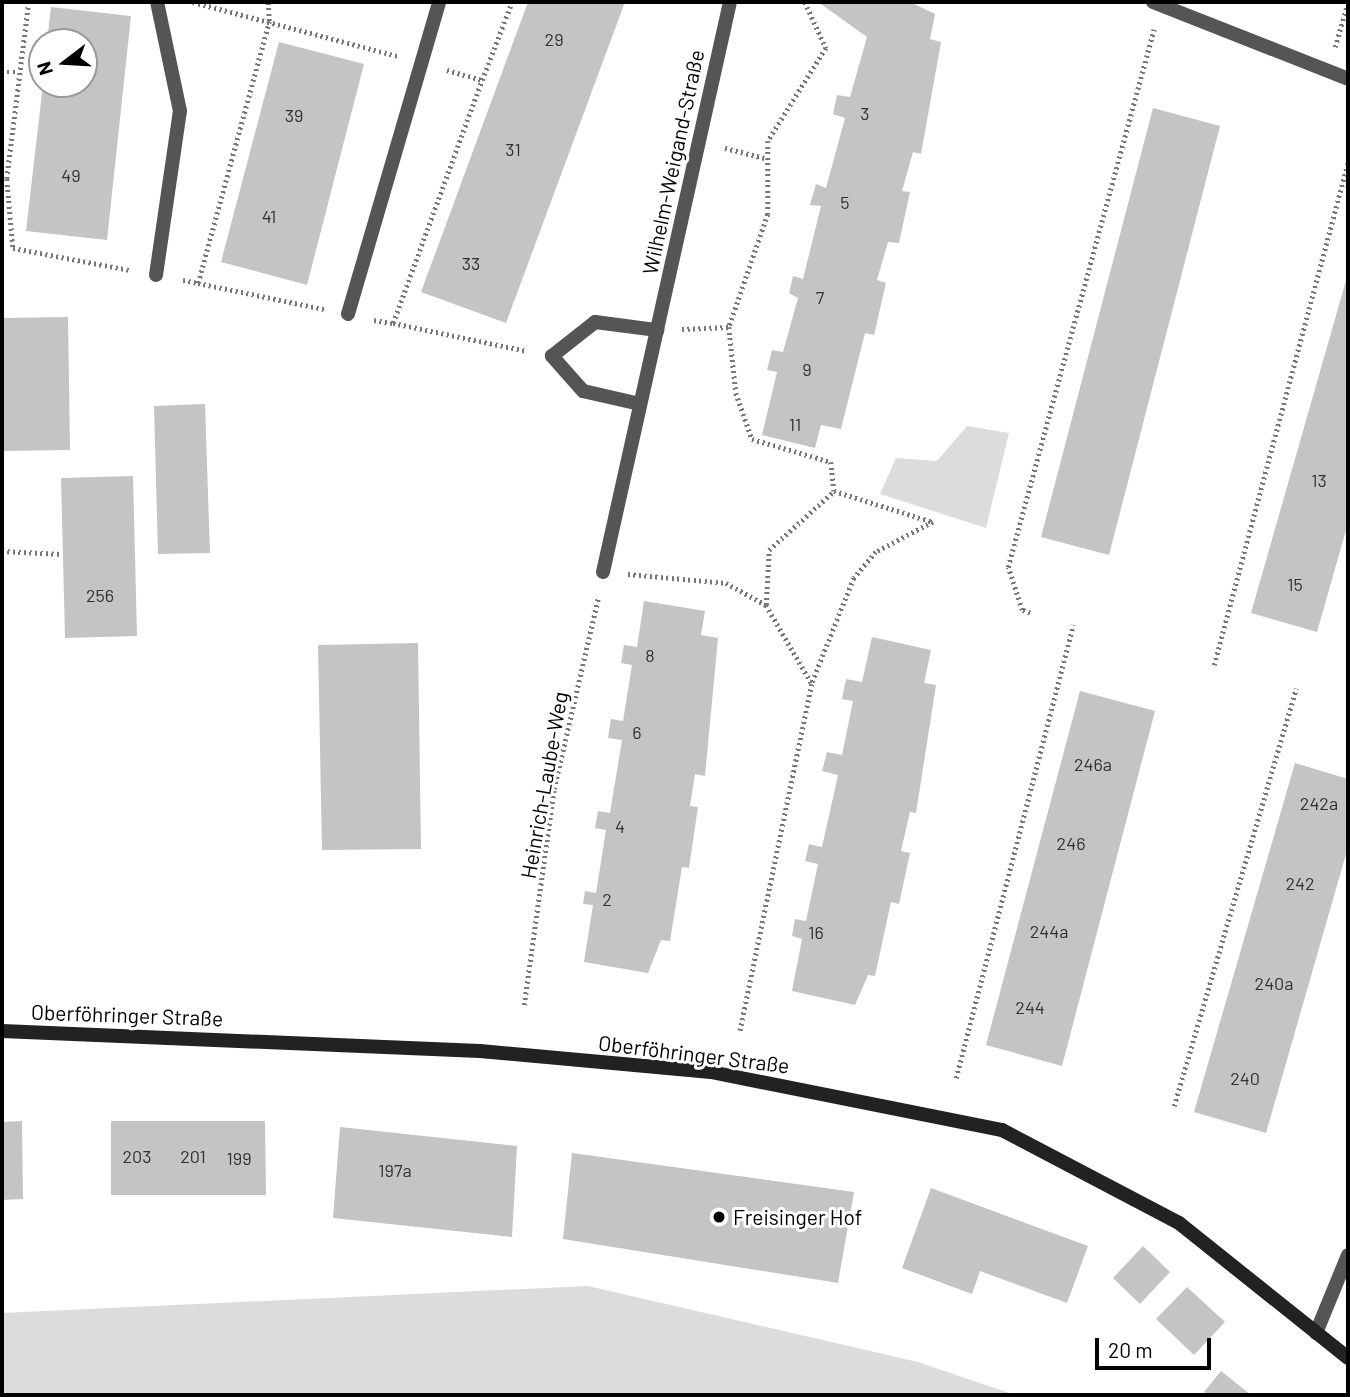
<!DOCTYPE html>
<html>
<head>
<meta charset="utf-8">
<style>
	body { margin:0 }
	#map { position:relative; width:1350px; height:1397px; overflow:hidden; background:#fff; font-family:Barlow,sans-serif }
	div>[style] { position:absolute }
	.green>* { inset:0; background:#dcdcdc }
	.building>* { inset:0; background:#c4c4c4 }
	.path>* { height:4.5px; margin-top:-2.25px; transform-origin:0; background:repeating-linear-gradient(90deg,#777 0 2px,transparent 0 5.5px) }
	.lane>* { height:14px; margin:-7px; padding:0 7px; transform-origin:7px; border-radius:7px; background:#555 }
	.street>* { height:14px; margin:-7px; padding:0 7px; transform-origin:7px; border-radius:7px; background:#555 }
	.secondary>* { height:14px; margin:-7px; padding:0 7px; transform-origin:7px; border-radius:7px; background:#222 }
	.dots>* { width:19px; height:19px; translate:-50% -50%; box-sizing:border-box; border:4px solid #fff; border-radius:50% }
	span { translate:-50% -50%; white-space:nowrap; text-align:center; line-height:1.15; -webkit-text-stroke:6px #fff; paint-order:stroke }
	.number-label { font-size:18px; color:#313131 }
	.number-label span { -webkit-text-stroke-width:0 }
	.street-label { font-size:21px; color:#000 }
	.poi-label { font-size:21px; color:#000 }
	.left { translate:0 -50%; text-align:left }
	.frame { position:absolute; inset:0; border:4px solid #000; pointer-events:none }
	.north { position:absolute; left:28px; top:28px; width:70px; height:70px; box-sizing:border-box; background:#fff; border:2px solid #999; border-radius:50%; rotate:253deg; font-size:19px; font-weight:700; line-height:28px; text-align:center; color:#000 }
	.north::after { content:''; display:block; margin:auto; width:24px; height:32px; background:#000; clip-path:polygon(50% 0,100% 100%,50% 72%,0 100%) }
	.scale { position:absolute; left:1095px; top:1338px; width:116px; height:32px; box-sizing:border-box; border:4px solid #000; border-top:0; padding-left:9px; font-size:21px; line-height:24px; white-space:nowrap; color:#000; -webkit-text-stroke:5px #fff; paint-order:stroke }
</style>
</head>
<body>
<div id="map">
	<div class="green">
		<div style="clip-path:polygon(967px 426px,1009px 433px,986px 528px,880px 494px,896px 458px,937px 461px)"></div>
		<div style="clip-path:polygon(588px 1286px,918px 1362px,1015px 1395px,2px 1395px,2px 1313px)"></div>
	</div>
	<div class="building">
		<div style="clip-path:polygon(528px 2px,625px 2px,506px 323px,421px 292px)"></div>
		<div style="clip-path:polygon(818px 2px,910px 2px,935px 14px,930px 39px,941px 42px,921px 154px,913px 152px,902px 191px,910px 192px,899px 243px,888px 242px,877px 280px,886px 283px,874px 335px,865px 333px,841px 429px,821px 425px,815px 448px,762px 435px,777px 372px,767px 370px,772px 350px,783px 352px,798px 298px,789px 293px,793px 276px,803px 279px,821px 206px,810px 205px,816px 184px,826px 188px,845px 118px,833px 114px,837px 95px,850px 97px,867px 37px)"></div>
		<div style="clip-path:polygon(51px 7px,131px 16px,107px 240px,26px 231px,43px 84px,84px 84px,84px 42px,47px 42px)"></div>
		<div style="clip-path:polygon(279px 42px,364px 64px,307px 285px,221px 262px)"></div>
		<div style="clip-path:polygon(1153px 108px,1220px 126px,1109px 555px,1041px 537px)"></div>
		<div style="clip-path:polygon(1347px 277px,1348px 523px,1317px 632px,1251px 613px)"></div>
		<div style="clip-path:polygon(68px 317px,70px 450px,2px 451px,2px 318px)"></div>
		<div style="clip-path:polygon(205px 404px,210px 553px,158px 554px,154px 406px)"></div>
		<div style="clip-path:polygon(133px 476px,137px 636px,65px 638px,61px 478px)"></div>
		<div style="clip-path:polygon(644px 601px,705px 611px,701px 635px,718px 638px,705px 776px,695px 774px,690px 806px,698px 807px,689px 868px,682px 867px,670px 941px,661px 940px,648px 973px,584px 962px,593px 905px,583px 904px,585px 891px,596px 893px,606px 830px,595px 828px,598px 811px,610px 813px,622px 740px,608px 738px,611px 719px,623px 721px,632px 665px,621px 663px,624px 645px,637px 647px)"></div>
		<div style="clip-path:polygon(872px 637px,931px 650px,924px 683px,936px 685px,916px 813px,910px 812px,901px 851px,910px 853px,899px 904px,891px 902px,875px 976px,868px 975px,855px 1005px,792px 991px,802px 939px,792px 936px,795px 919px,806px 921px,818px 864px,805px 861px,809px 844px,822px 847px,838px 775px,822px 771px,827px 752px,842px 755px,853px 701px,842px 699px,846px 679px,862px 682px)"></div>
		<div style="clip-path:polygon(418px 643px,421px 849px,322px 850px,318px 645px)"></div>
		<div style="clip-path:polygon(1080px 691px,1155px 711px,1062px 1066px,986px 1045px)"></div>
		<div style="clip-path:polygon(1295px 763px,1348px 779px,1348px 847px,1266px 1133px,1194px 1112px)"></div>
		<div style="clip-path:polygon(22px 1121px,23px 1199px,2px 1200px,2px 1122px)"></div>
		<div style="clip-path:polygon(111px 1121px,265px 1121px,266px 1195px,111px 1195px)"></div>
		<div style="clip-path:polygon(340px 1127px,517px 1146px,512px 1237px,333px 1218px)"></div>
		<div style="clip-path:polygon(572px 1153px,854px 1192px,838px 1283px,563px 1239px)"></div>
		<div style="clip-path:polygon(931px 1188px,1088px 1246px,1067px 1303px,980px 1271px,972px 1294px,902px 1268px)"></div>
		<div style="clip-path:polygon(1143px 1246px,1170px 1272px,1140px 1304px,1113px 1278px)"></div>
		<div style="clip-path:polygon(1187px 1287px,1225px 1322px,1194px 1355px,1156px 1319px)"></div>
		<div style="clip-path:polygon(1221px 1371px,1251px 1395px,1209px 1395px,1204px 1392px)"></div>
	</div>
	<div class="path">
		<div style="left:29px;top:2px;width:178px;rotate:97.1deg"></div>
		<div style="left:7px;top:179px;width:69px;rotate:85deg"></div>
		<div style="left:13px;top:248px;width:118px;rotate:10.7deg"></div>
		<div style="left:193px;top:2px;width:212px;rotate:14.8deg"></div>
		<div style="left:805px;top:2px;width:51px;rotate:65.5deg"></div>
		<div style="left:826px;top:48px;width:110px;rotate:121.9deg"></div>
		<div style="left:768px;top:141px;width:73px;rotate:90deg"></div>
		<div style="left:768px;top:214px;width:120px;rotate:109deg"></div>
		<div style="left:729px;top:327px;width:66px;rotate:83.9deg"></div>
		<div style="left:736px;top:393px;width:49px;rotate:70.8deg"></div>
		<div style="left:752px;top:439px;width:82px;rotate:16.2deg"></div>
		<div style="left:831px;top:462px;width:29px;rotate:84deg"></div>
		<div style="left:1335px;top:47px;width:47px;rotate:-73.9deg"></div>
		<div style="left:447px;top:70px;width:36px;rotate:16deg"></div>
		<div style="left:482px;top:80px;width:84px;rotate:-69deg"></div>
		<div style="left:2px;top:72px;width:15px"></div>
		<div style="left:725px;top:148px;width:44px;rotate:14.3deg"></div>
		<div style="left:183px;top:280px;width:15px;rotate:11deg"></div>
		<div style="left:198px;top:283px;width:271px;rotate:-74.8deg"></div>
		<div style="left:269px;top:21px;width:19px;rotate:-93deg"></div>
		<div style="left:198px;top:283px;width:129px;rotate:11.7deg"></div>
		<div style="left:374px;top:320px;width:19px;rotate:9deg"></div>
		<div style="left:393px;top:323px;width:259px;rotate:-69.9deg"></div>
		<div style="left:393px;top:323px;width:137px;rotate:11.8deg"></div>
		<div style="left:682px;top:329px;width:47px;rotate:-2.4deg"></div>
		<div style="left:2px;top:551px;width:60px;rotate:2.9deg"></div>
		<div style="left:628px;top:574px;width:98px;rotate:5.2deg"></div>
		<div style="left:726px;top:583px;width:46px;rotate:28.8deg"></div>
		<div style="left:766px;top:605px;width:91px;rotate:59.8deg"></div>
		<div style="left:812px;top:684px;width:354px;rotate:101.7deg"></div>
		<div style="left:766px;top:605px;width:55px;rotate:-86.9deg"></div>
		<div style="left:769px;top:550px;width:88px;rotate:-42.2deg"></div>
		<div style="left:834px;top:491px;width:104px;rotate:17.4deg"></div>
		<div style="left:933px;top:522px;width:64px;rotate:152.2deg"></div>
		<div style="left:876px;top:552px;width:34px;rotate:130deg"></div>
		<div style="left:854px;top:578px;width:113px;rotate:111.8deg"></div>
		<div style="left:1030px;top:613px;width:9px;rotate:-159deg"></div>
		<div style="left:1022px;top:610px;width:45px;rotate:-108deg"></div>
		<div style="left:1008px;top:567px;width:557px;rotate:-74.82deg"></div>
		<div style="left:1214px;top:665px;width:521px;rotate:-75.08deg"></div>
		<div style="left:524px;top:1005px;width:218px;rotate:-82.1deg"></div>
		<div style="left:554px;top:789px;width:196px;rotate:-77deg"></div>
		<div style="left:956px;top:1078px;width:468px;rotate:-75.5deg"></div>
		<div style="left:1174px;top:1106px;width:435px;rotate:-73.7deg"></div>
	</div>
	<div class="lane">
		<div style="left:156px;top:275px;width:166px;rotate:-81.7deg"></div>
		<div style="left:180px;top:111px;width:111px;rotate:-101.9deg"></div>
		<div style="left:348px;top:314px;width:325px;rotate:-73.7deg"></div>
	</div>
	<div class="street">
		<div style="left:1153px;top:2px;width:210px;rotate:21.5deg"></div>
		<div style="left:640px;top:404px;width:58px;rotate:-167.2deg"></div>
		<div style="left:583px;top:391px;width:47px;rotate:-131.5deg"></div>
		<div style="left:552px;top:356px;width:55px;rotate:-38.3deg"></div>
		<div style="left:595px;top:322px;width:63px;rotate:7.4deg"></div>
		<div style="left:603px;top:572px;width:584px;rotate:-77.44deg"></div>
		<div style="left:1316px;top:1333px;width:84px;rotate:-67.7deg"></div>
	</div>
	<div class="secondary">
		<div style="left:2px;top:1031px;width:478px;rotate:2.4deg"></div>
		<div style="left:480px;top:1051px;width:232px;rotate:5.2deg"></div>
		<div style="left:711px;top:1072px;width:297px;rotate:11.3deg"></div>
		<div style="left:1002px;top:1130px;width:200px;rotate:27.7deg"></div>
		<div style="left:1179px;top:1223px;width:216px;rotate:38.6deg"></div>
	</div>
	<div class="dots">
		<div style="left:719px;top:1217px;background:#000"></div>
	</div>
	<div class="number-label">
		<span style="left:554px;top:39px">29</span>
		<span style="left:865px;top:113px">3</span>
		<span style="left:294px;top:115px">39</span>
		<span style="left:513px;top:149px">31</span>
		<span style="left:71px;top:175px">49</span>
		<span style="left:845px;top:202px">5</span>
		<span style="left:269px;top:216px">41</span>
		<span style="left:471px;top:263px">33</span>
		<span style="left:820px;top:297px">7</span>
		<span style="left:807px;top:369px">9</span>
		<span style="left:795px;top:424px">11</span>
		<span style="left:1319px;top:480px">13</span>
		<span style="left:1295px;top:584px">15</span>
		<span style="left:100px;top:595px">256</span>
		<span style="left:650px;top:655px">8</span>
		<span style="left:637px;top:732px">6</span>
		<span style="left:1093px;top:764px">246a</span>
		<span style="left:1319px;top:803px">242a</span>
		<span style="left:620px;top:826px">4</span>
		<span style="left:1071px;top:843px">246</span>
		<span style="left:1300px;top:883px">242</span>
		<span style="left:607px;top:899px">2</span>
		<span style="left:1049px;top:931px">244a</span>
		<span style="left:816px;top:932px">16</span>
		<span style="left:1274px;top:983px">240a</span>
		<span style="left:1030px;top:1007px">244</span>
		<span style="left:1245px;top:1078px">240</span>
		<span style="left:137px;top:1156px">203</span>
		<span style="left:193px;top:1156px">201</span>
		<span style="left:239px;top:1158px">199</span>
		<span style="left:395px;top:1170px">197a</span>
	</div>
	<div class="street-label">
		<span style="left:673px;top:162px;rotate:-78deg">Wilhelm-Weigand-Straße</span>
		<span style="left:544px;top:785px;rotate:-80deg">Heinrich-Laube-Weg</span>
		<span style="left:127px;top:1015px;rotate:2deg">Oberföhringer Straße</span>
		<span style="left:694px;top:1054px;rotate:7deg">Oberföhringer Straße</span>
	</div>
	<div class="poi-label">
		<span class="left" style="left:733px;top:1217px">Freisinger Hof</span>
	</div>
	<div class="frame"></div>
	<div class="north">N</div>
	<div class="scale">20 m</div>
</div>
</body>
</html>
